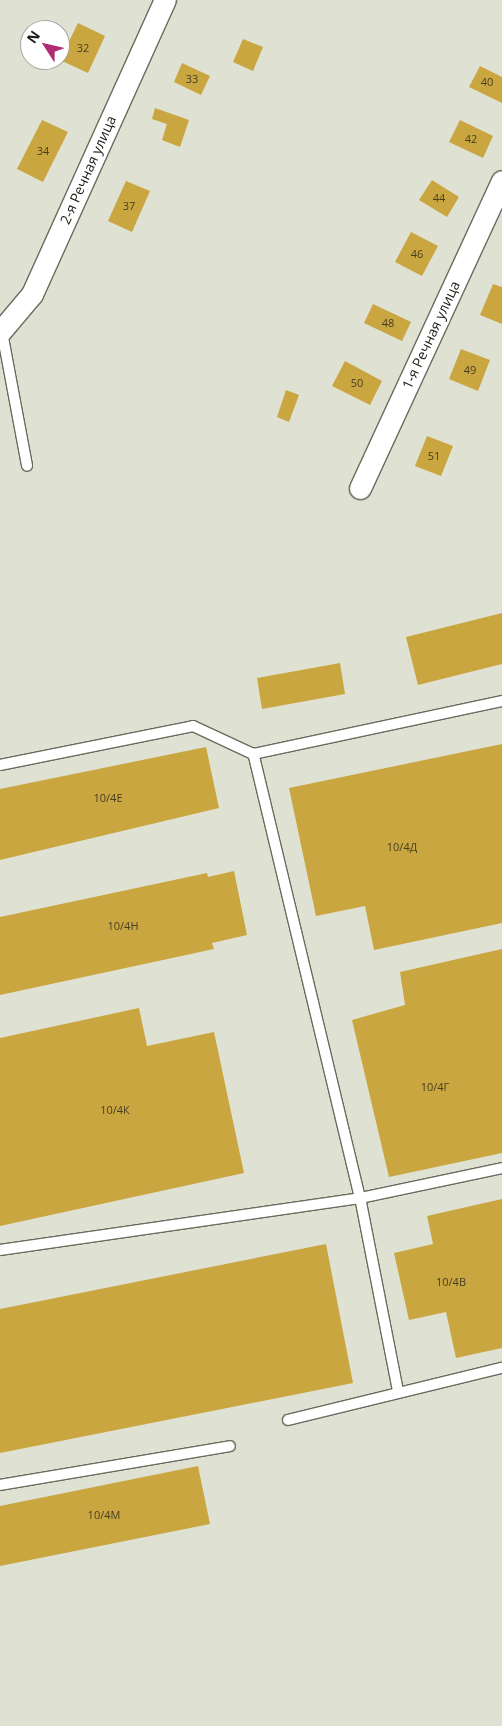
<!DOCTYPE html>
<html>
<head>
<meta charset="utf-8">
<style>
	body { margin:0 }
	#map { position:relative; width:502px; height:1726px; overflow:hidden; background:#dfe1d2; font-family:"Open Sans",sans-serif }
	div>[style] { position:absolute }
	.building>* { inset:0; background:#caa641 }
	.roads { filter:drop-shadow(1px 0 #696b5d) drop-shadow(-1px 0 #696b5d) drop-shadow(0 1px #696b5d) drop-shadow(0 -1px #696b5d) }
	.service>* { height:10px; margin:-5px; padding:0 5px; transform-origin:5px; border-radius:5px; background:#fff }
	.minor>* { height:21px; margin:-10.5px; padding:0 10.5px; transform-origin:10.5px; border-radius:10.5px; background:#fff }
	span { translate:-50% -50%; white-space:nowrap; text-align:center; line-height:1.15; -webkit-text-stroke:5px #fff; paint-order:stroke }
	.number-label { font-size:11px; color:#473e21 }
	.number-label span { -webkit-text-stroke-width:0 }
	.street-label { font-size:14px; color:#1b1c16 }
	.north { position:absolute; left:20px; top:20px; width:50px; height:50px; box-sizing:border-box; background:#fff; border:1px solid #a4a4a2; border-radius:50%; rotate:305deg; font-size:14px; font-weight:700; line-height:20px; text-align:center; color:#1b1c16 }
	.north::after { content:''; display:block; margin:auto; width:18px; height:22px; background:#b12c74; clip-path:polygon(50% 0,100% 100%,50% 72%,0 100%) }
</style>
</head>
<body>
<div id="map">
	<div class="building">
		<div style="clip-path:polygon(78px 23px,105px 36px,88px 73px,60px 60px)"></div>
		<div style="clip-path:polygon(243px 39px,263px 47px,253px 71px,233px 62px)"></div>
		<div style="clip-path:polygon(182px 63px,210px 76px,201px 95px,174px 82px)"></div>
		<div style="clip-path:polygon(480px 66px,502px 77px,502px 103px,469px 87px)"></div>
		<div style="clip-path:polygon(155px 108px,189px 120px,180px 147px,162px 140px,167px 124px,152px 119px)"></div>
		<div style="clip-path:polygon(42px 120px,68px 132px,43px 182px,17px 169px)"></div>
		<div style="clip-path:polygon(460px 120px,493px 136px,483px 158px,449px 142px)"></div>
		<div style="clip-path:polygon(432px 180px,459px 197px,447px 217px,419px 200px)"></div>
		<div style="clip-path:polygon(126px 181px,150px 191px,132px 232px,108px 221px)"></div>
		<div style="clip-path:polygon(411px 232px,438px 246px,422px 276px,395px 262px)"></div>
		<div style="clip-path:polygon(493px 284px,502px 287px,502px 324px,480px 315px)"></div>
		<div style="clip-path:polygon(373px 304px,411px 322px,402px 341px,364px 323px)"></div>
		<div style="clip-path:polygon(461px 349px,490px 360px,478px 391px,449px 379px)"></div>
		<div style="clip-path:polygon(345px 361px,382px 381px,370px 405px,332px 386px)"></div>
		<div style="clip-path:polygon(286px 390px,299px 395px,289px 422px,277px 417px)"></div>
		<div style="clip-path:polygon(427px 436px,453px 446px,441px 476px,415px 466px)"></div>
		<div style="clip-path:polygon(502px 613px,502px 664px,418px 685px,406px 637px)"></div>
		<div style="clip-path:polygon(340px 663px,345px 694px,262px 709px,257px 678px)"></div>
		<div style="clip-path:polygon(502px 744px,502px 923px,374px 950px,365px 906px,316px 916px,289px 788px)"></div>
		<div style="clip-path:polygon(206px 747px,219px 808px,0 860px,0 789px)"></div>
		<div style="clip-path:polygon(234px 871px,247px 935px,212px 943px,214px 949px,0 995px,0 917px,207px 873px,208px 877px)"></div>
		<div style="clip-path:polygon(502px 949px,502px 1153px,389px 1177px,352px 1020px,405px 1005px,400px 972px)"></div>
		<div style="clip-path:polygon(139px 1008px,147px 1046px,214px 1032px,244px 1173px,0 1226px,0 1038px)"></div>
		<div style="clip-path:polygon(502px 1199px,502px 1348px,456px 1358px,446px 1312px,409px 1320px,394px 1253px,433px 1244px,427px 1216px)"></div>
		<div style="clip-path:polygon(326px 1244px,353px 1383px,0 1453px,0 1309px)"></div>
		<div style="clip-path:polygon(198px 1466px,210px 1524px,0 1566px,0 1506px)"></div>
	</div>
	<div class="roads">
		<div class="service">
			<div style="left:2px;top:332px;width:136px;rotate:79.4deg"></div>
			<div style="left:0;top:765px;width:197px;rotate:-11.4deg"></div>
			<div style="left:193px;top:726px;width:66px;rotate:25deg"></div>
			<div style="left:0;top:1250px;width:364px;rotate:-8.2deg"></div>
			<div style="left:360px;top:1198px;width:145px;rotate:-11.9deg"></div>
			<div style="left:398px;top:1391px;width:197px;rotate:-101.1deg"></div>
			<div style="left:360px;top:1198px;width:457px;rotate:-103.5deg"></div>
			<div style="left:253px;top:754px;width:255px;rotate:-12deg"></div>
			<div style="left:288px;top:1420px;width:220px;rotate:-13.7deg"></div>
			<div style="left:0;top:1485px;width:233px;rotate:-9.6deg"></div>
		</div>
		<div class="minor">
			<div style="left:0;top:332px;width:50px;rotate:-49.9deg"></div>
			<div style="left:32px;top:294px;width:323px;rotate:-65.7deg"></div>
			<div style="left:360px;top:488px;width:338px;rotate:-65.2deg"></div>
		</div>
	</div>
	<div class="number-label">
		<span style="left:83px;top:48px">32</span>
		<span style="left:192px;top:79px">33</span>
		<span style="left:487px;top:82px">40</span>
		<span style="left:471px;top:139px">42</span>
		<span style="left:43px;top:151px">34</span>
		<span style="left:439px;top:198px">44</span>
		<span style="left:129px;top:206px">37</span>
		<span style="left:417px;top:254px">46</span>
		<span style="left:388px;top:323px">48</span>
		<span style="left:470px;top:370px">49</span>
		<span style="left:357px;top:383px">50</span>
		<span style="left:434px;top:456px">51</span>
		<span style="left:108px;top:798px">10/4Е</span>
		<span style="left:402px;top:847px">10/4Д</span>
		<span style="left:123px;top:926px">10/4Н</span>
		<span style="left:435px;top:1087px">10/4Г</span>
		<span style="left:115px;top:1110px">10/4К</span>
		<span style="left:451px;top:1282px">10/4В</span>
		<span style="left:104px;top:1515px">10/4М</span>
	</div>
	<div class="street-label">
		<span style="left:88px;top:170px;rotate:-66deg">2-я Речная улица</span>
		<span style="left:431px;top:335px;rotate:-65deg">1-я Речная улица</span>
	</div>
	<div class="north">N</div>
</div>
</body>
</html>
